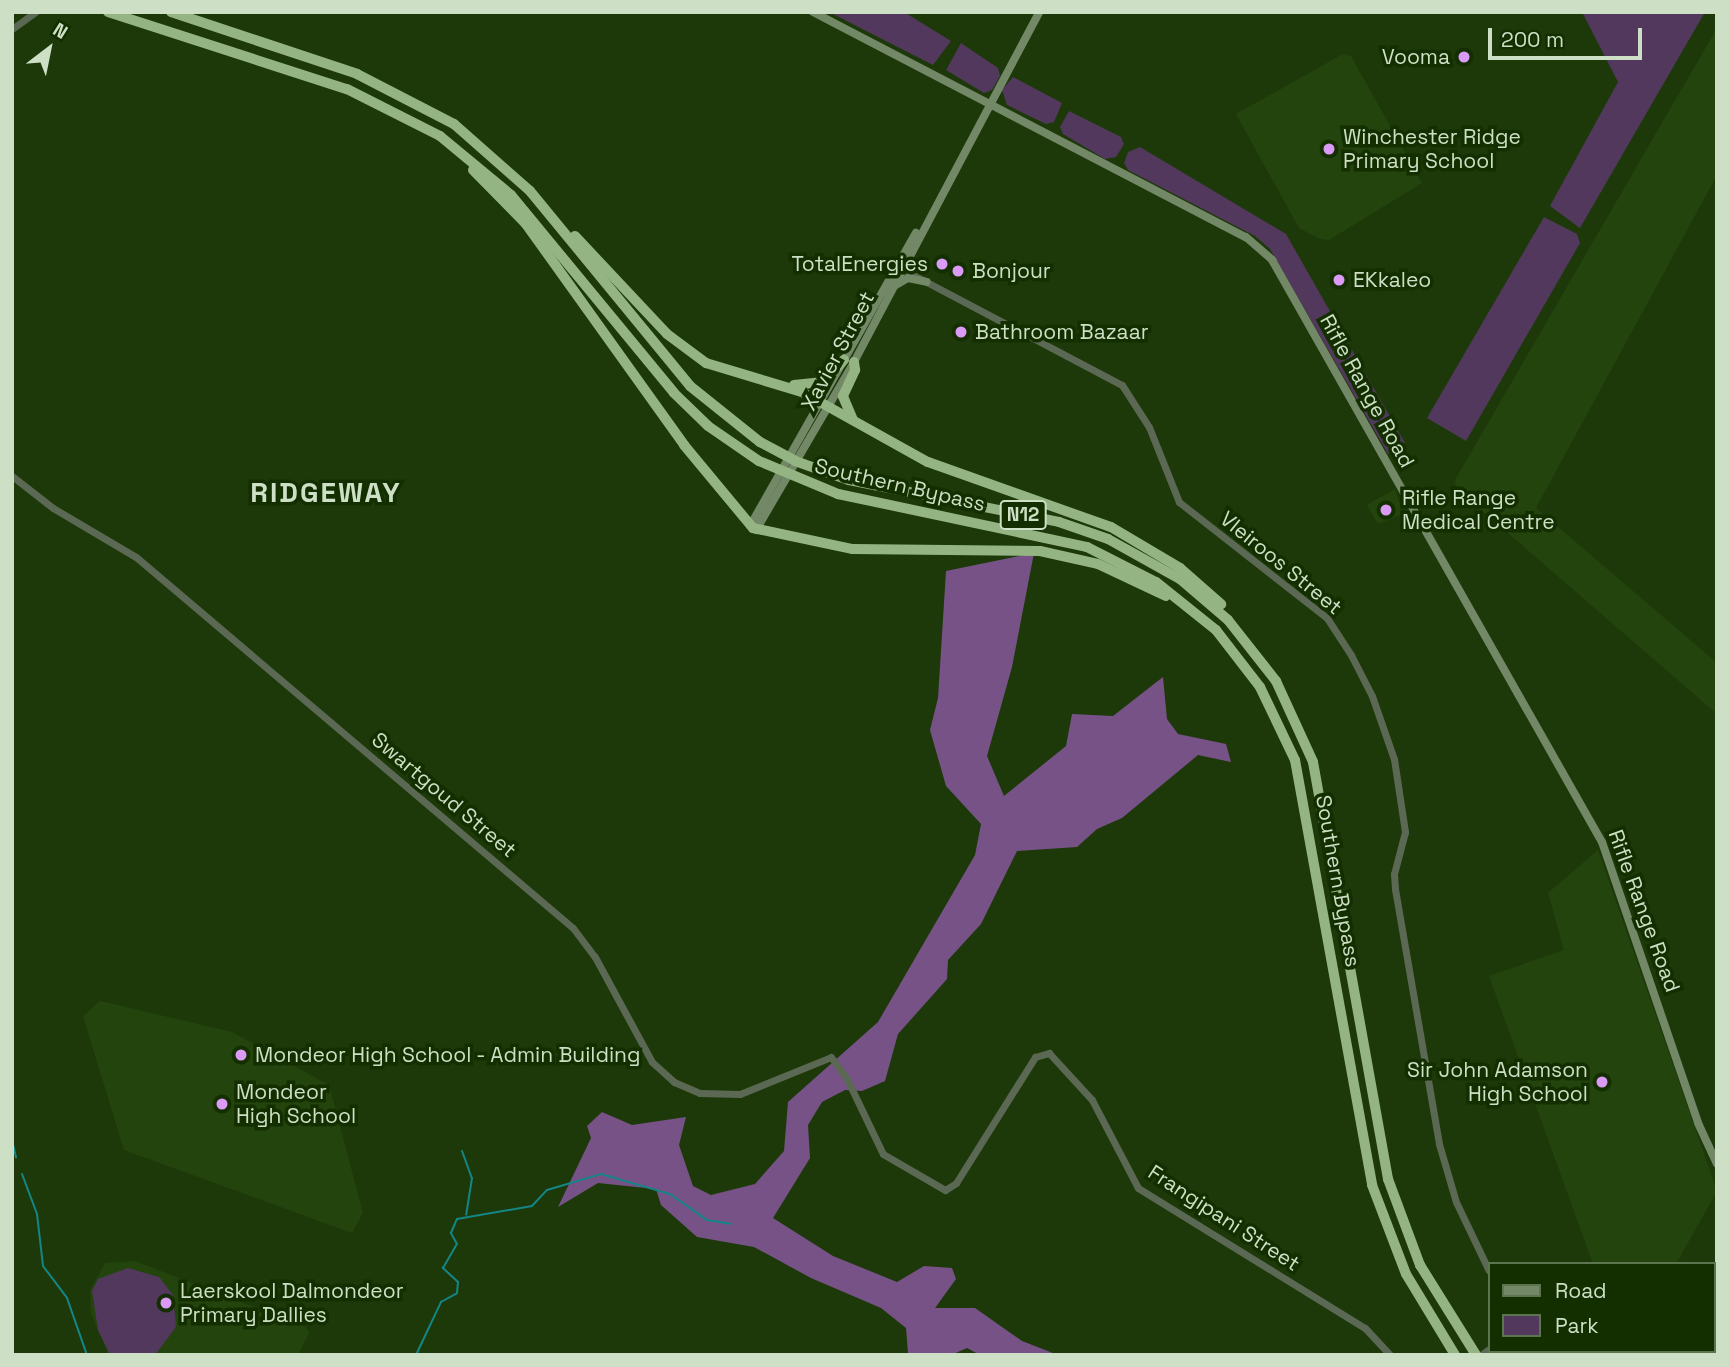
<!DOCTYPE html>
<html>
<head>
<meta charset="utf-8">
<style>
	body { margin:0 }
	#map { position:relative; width:1729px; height:1367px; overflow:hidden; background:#1d3909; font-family:"Space Grotesk",sans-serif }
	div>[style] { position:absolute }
	.built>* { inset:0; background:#24440d }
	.green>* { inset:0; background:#52385d }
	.forest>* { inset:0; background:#775287 }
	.stream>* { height:2px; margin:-1px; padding:0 1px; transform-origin:1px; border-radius:1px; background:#148686 }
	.tertiary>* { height:7px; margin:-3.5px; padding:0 3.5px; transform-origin:3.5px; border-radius:3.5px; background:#5b6954 }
	.secondary>* { height:8px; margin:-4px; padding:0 4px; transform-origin:4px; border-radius:4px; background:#728867 }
	.motorway>* { height:10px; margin:-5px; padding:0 5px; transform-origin:5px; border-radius:5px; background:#94b583 }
	.dots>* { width:19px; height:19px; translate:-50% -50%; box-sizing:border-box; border:4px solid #132f00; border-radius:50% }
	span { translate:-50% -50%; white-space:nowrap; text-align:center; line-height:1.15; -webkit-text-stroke:7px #132f00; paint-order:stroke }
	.shield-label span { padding:2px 5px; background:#132f00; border:2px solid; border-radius:5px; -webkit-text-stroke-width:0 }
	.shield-label { font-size:19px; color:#cddfc5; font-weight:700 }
	.poi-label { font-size:21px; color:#cddfc5 }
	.right { translate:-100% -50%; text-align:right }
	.left { translate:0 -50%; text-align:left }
	.street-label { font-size:21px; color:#cddfc5 }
	.district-label { font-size:28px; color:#cddfc5; font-weight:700; letter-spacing:2px }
	.frame { position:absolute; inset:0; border:14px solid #cddfc5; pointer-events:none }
	.legend { position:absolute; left:1488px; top:1262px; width:228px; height:91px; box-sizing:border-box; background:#132f00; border:2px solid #5d754f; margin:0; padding:9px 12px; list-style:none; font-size:21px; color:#cddfc5 }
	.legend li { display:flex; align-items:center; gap:14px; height:35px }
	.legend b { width:35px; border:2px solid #5d754f }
	.north { position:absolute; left:14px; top:14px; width:70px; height:70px; -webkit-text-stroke:5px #132f00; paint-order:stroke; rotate:32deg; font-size:19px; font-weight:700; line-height:28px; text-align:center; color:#cddfc5 }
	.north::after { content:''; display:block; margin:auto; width:24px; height:32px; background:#cddfc5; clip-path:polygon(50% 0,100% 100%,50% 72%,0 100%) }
	.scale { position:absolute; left:1488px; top:28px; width:154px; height:32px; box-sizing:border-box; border:4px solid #cddfc5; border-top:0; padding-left:9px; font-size:21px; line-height:24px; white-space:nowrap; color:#cddfc5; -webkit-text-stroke:5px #132f00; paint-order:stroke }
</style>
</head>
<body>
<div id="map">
	<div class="built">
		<div style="clip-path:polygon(1717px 28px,1717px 175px,1536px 508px,1717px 663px,1717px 714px,1456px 488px,1455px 480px)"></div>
		<div style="clip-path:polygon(1343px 54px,1351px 56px,1422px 183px,1329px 240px,1320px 239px,1299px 228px,1236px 114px)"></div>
		<div style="clip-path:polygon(1395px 489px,1403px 514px,1378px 524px,1367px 505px)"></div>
		<div style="clip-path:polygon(1598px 850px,1717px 1191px,1676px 1264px,1593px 1264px,1489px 976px,1564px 950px,1548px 893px)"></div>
		<div style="clip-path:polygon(100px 1001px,232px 1032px,329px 1085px,363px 1213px,352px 1233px,124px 1150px,83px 1016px)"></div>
		<div style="clip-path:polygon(135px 1261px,306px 1327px,309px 1333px,298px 1355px,109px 1355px,91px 1314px,90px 1291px,105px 1263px)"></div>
	</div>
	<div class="green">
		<div style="clip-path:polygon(829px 12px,904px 12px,951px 41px,933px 65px)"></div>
		<div style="clip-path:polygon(1582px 12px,1705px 12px,1580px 228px,1550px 206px,1618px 82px)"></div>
		<div style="clip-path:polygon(961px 43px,998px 68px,1000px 76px,992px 90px,984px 93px,946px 70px)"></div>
		<div style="clip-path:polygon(1013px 77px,1062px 103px,1054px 122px,1046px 124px,1007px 105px,1002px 90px)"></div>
		<div style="clip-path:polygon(1069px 111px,1121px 137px,1124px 144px,1116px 157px,1105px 159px,1063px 134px,1060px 127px)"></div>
		<div style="clip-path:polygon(1140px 147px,1286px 234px,1405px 443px,1388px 454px,1270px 249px,1255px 236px,1128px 170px,1124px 163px,1128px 152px)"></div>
		<div style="clip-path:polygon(1544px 217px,1577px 234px,1580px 243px,1466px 441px,1427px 418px)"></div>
		<div style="clip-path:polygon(128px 1268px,159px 1277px,173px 1295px,176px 1327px,155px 1355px,110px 1355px,98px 1330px,92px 1291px,98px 1279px)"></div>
	</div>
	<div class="forest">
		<div style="clip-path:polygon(1034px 553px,1012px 667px,987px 756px,1004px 796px,1066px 746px,1072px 714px,1113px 716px,1163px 677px,1167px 719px,1178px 734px,1226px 744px,1231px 762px,1198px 755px,1122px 818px,1097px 829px,1077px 847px,1017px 851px,981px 924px,948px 960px,947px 979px,898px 1034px,885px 1081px,862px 1091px,845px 1090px,822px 1102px,808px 1125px,810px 1158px,773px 1218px,833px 1256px,897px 1282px,924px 1266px,952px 1268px,956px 1279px,935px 1308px,975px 1308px,1022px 1341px,1058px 1355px,980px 1355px,967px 1348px,951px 1355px,908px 1353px,906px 1328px,881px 1308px,811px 1278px,754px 1247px,697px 1237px,661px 1205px,656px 1189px,598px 1183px,558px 1207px,591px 1138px,587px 1126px,602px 1112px,632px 1125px,686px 1117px,679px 1145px,693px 1186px,711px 1195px,755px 1184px,784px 1151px,788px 1102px,878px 1022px,975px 855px,981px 824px,946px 786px,930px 730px,938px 698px,946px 571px)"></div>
	</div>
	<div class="stream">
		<div style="left:12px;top:1140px;width:18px;rotate:77deg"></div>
		<div style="left:462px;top:1151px;width:29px;rotate:70deg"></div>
		<div style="left:472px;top:1178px;width:37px;rotate:99deg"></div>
		<div style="left:22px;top:1174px;width:43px;rotate:69.4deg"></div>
		<div style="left:37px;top:1214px;width:52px;rotate:83.4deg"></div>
		<div style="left:43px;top:1266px;width:40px;rotate:53deg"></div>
		<div style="left:67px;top:1298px;width:60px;rotate:70.7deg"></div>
		<div style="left:416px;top:1355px;width:59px;rotate:-64.7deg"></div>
		<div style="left:441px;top:1302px;width:18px;rotate:-29deg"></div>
		<div style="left:457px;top:1293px;width:11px;rotate:-85deg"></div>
		<div style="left:458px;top:1282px;width:21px;rotate:-137deg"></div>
		<div style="left:443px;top:1268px;width:28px;rotate:-60deg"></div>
		<div style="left:457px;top:1244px;width:13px;rotate:-119deg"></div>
		<div style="left:451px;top:1233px;width:15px;rotate:-67deg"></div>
		<div style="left:457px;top:1219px;width:76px;rotate:-9.8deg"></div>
		<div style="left:532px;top:1206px;width:22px;rotate:-47deg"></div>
		<div style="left:547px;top:1190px;width:56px;rotate:-16.5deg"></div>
		<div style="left:601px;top:1174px;width:72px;rotate:16.2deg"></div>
		<div style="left:670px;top:1194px;width:45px;rotate:35.1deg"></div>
		<div style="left:707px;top:1220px;width:24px;rotate:9deg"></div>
	</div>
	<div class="tertiary">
		<div style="left:12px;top:29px;width:29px;rotate:-36deg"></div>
		<div style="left:900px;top:268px;width:251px;rotate:27.8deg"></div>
		<div style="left:1122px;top:385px;width:50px;rotate:57.3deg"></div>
		<div style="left:1149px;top:427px;width:81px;rotate:68.2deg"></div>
		<div style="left:1179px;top:502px;width:188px;rotate:38.1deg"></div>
		<div style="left:1327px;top:618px;width:44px;rotate:57deg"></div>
		<div style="left:1351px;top:655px;width:46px;rotate:62.9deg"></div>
		<div style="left:1372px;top:696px;width:67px;rotate:70.8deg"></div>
		<div style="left:1394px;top:759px;width:74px;rotate:81.4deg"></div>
		<div style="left:1405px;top:832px;width:43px;rotate:104.7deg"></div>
		<div style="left:1394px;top:874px;width:15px;rotate:86deg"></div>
		<div style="left:1395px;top:889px;width:259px;rotate:80.2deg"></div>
		<div style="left:1439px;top:1144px;width:60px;rotate:73.7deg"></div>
		<div style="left:1456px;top:1202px;width:76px;rotate:64.4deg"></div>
		<div style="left:12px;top:476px;width:52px;rotate:38deg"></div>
		<div style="left:53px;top:508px;width:96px;rotate:30.6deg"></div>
		<div style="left:136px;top:557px;width:573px;rotate:40.33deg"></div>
		<div style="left:573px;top:928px;width:36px;rotate:53deg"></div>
		<div style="left:595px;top:957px;width:119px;rotate:61.5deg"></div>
		<div style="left:652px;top:1062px;width:30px;rotate:42deg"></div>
		<div style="left:674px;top:1082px;width:28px;rotate:23deg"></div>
		<div style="left:700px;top:1093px;width:40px;rotate:1.4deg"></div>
		<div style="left:740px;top:1094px;width:98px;rotate:-22.1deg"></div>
		<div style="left:831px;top:1057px;width:27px;rotate:54deg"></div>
		<div style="left:847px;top:1079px;width:83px;rotate:64.4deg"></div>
		<div style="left:883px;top:1154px;width:72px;rotate:30.1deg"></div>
		<div style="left:945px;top:1190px;width:13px;rotate:-32deg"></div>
		<div style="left:956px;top:1183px;width:149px;rotate:-57.9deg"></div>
		<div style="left:1035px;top:1057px;width:15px;rotate:-16deg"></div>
		<div style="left:1049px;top:1053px;width:64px;rotate:47.5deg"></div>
		<div style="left:1092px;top:1100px;width:99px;rotate:62.4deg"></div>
		<div style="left:1138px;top:1188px;width:267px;rotate:31.7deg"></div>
		<div style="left:1365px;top:1328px;width:37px;rotate:47deg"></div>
		<div style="left:1550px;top:1351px;width:5px;rotate:53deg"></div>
		<div style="left:1481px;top:1355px;width:10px;rotate:-37deg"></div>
	</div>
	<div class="secondary">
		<div style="left:813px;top:12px;width:488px;rotate:27.5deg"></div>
		<div style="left:1246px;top:237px;width:35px;rotate:41deg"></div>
		<div style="left:1272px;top:260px;width:669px;rotate:60.45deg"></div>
		<div style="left:1602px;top:842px;width:297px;rotate:71.1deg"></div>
		<div style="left:1698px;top:1123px;width:45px;rotate:65.1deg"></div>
		<div style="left:894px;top:286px;width:16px;rotate:-30deg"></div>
		<div style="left:908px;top:278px;width:19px;rotate:12deg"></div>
		<div style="left:750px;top:526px;width:337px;rotate:-60.5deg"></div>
		<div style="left:756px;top:530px;width:194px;rotate:-59.7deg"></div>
		<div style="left:854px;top:362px;width:396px;rotate:-62.1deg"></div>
	</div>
	<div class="motorway">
		<div style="left:108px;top:12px;width:251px;rotate:17.9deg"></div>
		<div style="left:347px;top:89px;width:104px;rotate:26.8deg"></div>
		<div style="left:440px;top:136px;width:92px;rotate:39.7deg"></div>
		<div style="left:511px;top:195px;width:256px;rotate:50.5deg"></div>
		<div style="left:674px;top:393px;width:47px;rotate:44.1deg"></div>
		<div style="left:708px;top:426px;width:62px;rotate:34.5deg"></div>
		<div style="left:759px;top:461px;width:86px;rotate:22.7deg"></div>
		<div style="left:838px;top:494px;width:255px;rotate:12deg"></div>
		<div style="left:1087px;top:547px;width:77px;rotate:26.9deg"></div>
		<div style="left:1156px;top:582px;width:77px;rotate:38.7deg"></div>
		<div style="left:1216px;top:630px;width:72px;rotate:52.3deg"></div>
		<div style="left:1260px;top:687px;width:81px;rotate:64.4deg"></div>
		<div style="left:1295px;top:760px;width:432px;rotate:79.7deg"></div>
		<div style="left:1372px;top:1185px;width:95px;rotate:69.1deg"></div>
		<div style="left:1406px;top:1274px;width:95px;rotate:58.8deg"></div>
		<div style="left:171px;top:12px;width:196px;rotate:18.4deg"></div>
		<div style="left:357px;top:74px;width:109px;rotate:27.3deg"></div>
		<div style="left:454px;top:124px;width:101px;rotate:41.4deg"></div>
		<div style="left:530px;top:191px;width:252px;rotate:50.6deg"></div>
		<div style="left:690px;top:386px;width:90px;rotate:38.7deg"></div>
		<div style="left:760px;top:442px;width:40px;rotate:28deg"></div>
		<div style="left:795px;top:461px;width:57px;rotate:19.4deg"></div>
		<div style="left:849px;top:480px;width:214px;rotate:11.3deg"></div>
		<div style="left:1059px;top:522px;width:52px;rotate:19.1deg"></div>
		<div style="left:1108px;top:539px;width:82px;rotate:29.1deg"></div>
		<div style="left:1180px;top:579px;width:63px;rotate:40.5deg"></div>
		<div style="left:1228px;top:620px;width:78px;rotate:51.8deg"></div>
		<div style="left:1276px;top:681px;width:89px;rotate:65.4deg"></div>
		<div style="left:1313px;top:762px;width:424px;rotate:79.8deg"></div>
		<div style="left:1388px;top:1179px;width:92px;rotate:69.6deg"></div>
		<div style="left:1420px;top:1265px;width:106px;rotate:58.1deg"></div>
		<div style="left:473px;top:170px;width:76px;rotate:45.5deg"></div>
		<div style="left:526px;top:224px;width:272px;rotate:54.4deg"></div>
		<div style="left:684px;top:445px;width:108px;rotate:50.3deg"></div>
		<div style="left:753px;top:528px;width:102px;rotate:11.9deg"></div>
		<div style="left:853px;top:549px;width:187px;rotate:0.6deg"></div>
		<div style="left:1040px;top:551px;width:59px;rotate:12.6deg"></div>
		<div style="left:1098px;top:564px;width:75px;rotate:25.2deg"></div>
		<div style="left:575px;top:236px;width:134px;rotate:46.8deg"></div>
		<div style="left:667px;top:334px;width:49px;rotate:36.6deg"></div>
		<div style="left:706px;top:363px;width:100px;rotate:16.8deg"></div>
		<div style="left:802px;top:392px;width:144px;rotate:29.1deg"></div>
		<div style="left:928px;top:462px;width:194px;rotate:19.6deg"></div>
		<div style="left:1111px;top:527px;width:80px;rotate:30.7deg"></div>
		<div style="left:1180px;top:568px;width:55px;rotate:41.3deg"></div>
		<div style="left:794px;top:385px;width:30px;rotate:-6deg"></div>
		<div style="left:824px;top:382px;width:30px;rotate:-48deg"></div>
		<div style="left:853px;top:420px;width:26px;rotate:-113deg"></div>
		<div style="left:843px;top:396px;width:29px;rotate:-65deg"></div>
		<div style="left:855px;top:370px;width:8px;rotate:-97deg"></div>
	</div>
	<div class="dots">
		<div style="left:1464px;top:57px;background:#da9af6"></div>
		<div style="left:1329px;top:149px;background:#da9af6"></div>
		<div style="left:942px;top:264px;background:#da9af6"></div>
		<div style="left:958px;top:271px;background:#da9af6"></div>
		<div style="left:1339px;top:280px;background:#da9af6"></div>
		<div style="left:961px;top:332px;background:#da9af6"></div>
		<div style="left:1386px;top:510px;background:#da9af6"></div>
		<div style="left:241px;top:1055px;background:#da9af6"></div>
		<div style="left:1602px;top:1082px;background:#da9af6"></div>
		<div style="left:222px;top:1104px;background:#da9af6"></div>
		<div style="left:166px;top:1303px;background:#da9af6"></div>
	</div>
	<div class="shield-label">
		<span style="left:1023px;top:515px">N12</span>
	</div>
	<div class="poi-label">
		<span class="right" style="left:1450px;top:57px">Vooma</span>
		<span class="left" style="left:1343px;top:149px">Winchester Ridge<br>Primary School</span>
		<span class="right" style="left:928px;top:264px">TotalEnergies</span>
		<span class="left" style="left:972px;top:271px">Bonjour</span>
		<span class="left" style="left:1353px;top:280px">EKkaleo</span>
		<span class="left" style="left:975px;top:332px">Bathroom Bazaar</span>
		<span class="left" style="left:1402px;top:510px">Rifle Range<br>Medical Centre</span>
		<span class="left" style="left:255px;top:1055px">Mondeor High School - Admin Building</span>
		<span class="right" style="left:1588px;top:1082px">Sir John Adamson<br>High School</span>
		<span class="left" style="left:236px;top:1104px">Mondeor<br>High School</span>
		<span class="left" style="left:180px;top:1303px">Laerskool Dalmondeor<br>Primary Dallies</span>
	</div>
	<div class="street-label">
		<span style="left:838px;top:351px;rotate:-62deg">Xavier Street</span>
		<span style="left:1367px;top:391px;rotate:61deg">Rifle Range Road</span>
		<span style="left:900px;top:485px;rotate:13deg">Southern Bypass</span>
		<span style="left:1281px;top:563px;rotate:39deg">Vleiroos Street</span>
		<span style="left:444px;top:795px;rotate:40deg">Swartgoud Street</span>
		<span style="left:1338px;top:881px;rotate:80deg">Southern Bypass</span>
		<span style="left:1644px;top:911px;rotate:70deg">Rifle Range Road</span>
		<span style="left:1224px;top:1218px;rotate:33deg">Frangipani Street</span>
	</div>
	<div class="district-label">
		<span style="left:326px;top:492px">RIDGEWAY</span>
	</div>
	<div class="frame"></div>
	<ul class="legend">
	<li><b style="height:9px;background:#728867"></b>Road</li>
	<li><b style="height:19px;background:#52385d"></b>Park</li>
	</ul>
	<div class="north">N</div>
	<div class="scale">200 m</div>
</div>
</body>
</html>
